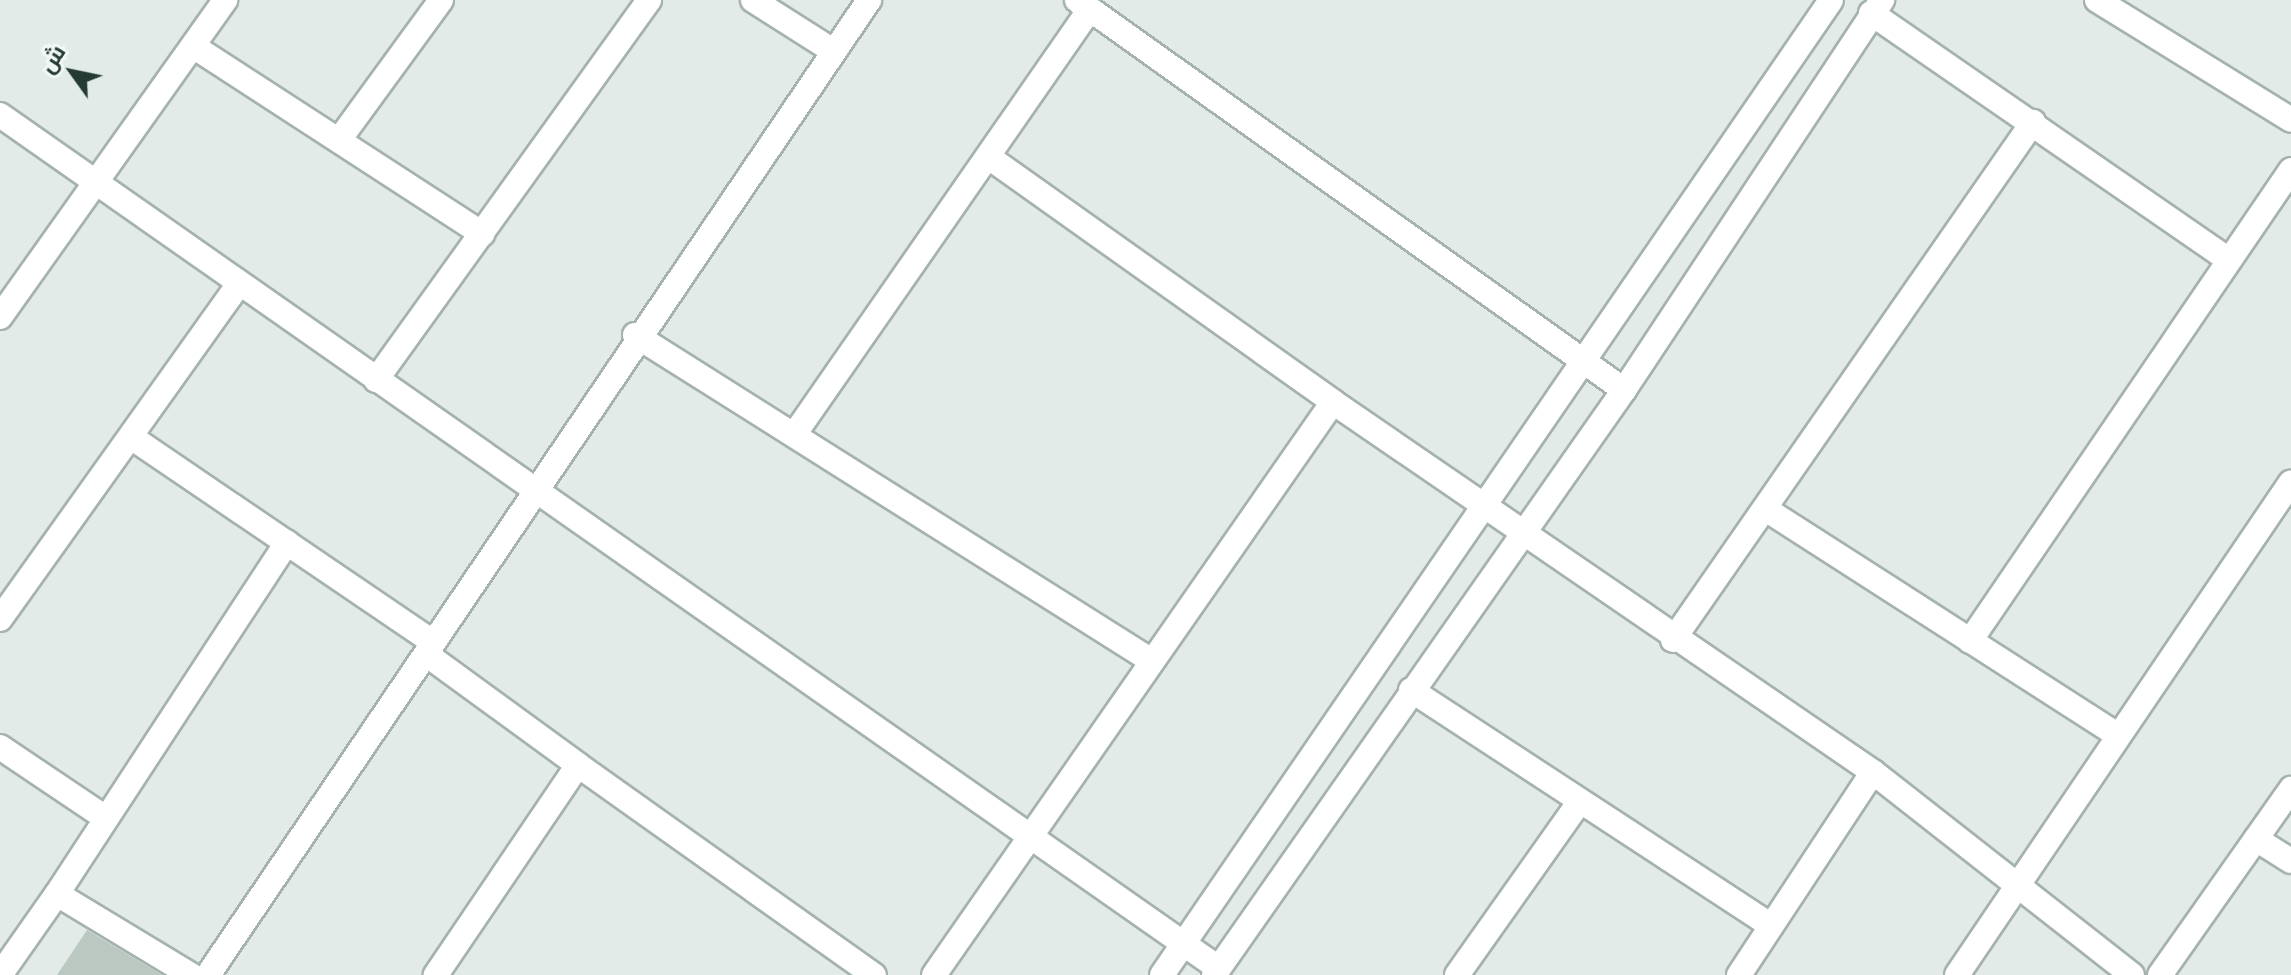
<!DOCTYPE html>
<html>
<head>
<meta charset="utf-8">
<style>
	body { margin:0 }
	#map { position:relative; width:2291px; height:975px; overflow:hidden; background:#e2ebe7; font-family:"Golos Text",Cairo,sans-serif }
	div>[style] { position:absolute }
	.building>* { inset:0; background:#bbc8c2 }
	.roads { filter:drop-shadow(2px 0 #a5b2ad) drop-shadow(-2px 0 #a5b2ad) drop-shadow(0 2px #a5b2ad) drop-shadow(0 -2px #a5b2ad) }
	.minor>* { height:24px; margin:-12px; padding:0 12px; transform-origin:12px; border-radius:12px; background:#fff }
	span { translate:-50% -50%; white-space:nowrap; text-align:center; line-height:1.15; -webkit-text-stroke:6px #f2f8f5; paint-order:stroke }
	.north { position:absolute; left:32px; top:32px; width:80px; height:80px; -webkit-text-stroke:6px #f2f8f5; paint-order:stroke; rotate:303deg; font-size:22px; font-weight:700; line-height:32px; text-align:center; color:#243a33 }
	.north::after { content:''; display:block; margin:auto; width:28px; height:36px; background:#243a33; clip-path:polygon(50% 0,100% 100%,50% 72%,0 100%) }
</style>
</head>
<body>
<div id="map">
	<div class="building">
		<div style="clip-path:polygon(87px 930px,162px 975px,57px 975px)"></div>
	</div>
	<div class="roads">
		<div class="minor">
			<div style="left:753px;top:0;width:95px;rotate:32.5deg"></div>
			<div style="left:1077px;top:0;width:672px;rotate:35.49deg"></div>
			<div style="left:2097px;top:0;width:228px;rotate:31.7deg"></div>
			<div style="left:1871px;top:13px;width:435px;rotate:34.6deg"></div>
			<div style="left:193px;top:46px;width:345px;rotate:33deg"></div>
			<div style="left:0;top:115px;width:1487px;rotate:35deg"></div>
			<div style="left:339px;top:140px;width:173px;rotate:-53.9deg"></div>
			<div style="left:990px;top:158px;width:421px;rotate:35.4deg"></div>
			<div style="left:0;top:317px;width:389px;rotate:-54.6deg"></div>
			<div style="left:635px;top:335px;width:609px;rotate:32.25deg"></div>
			<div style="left:376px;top:380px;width:468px;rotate:-54.3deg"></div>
			<div style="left:796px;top:432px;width:515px;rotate:-55.2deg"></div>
			<div style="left:131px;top:437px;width:365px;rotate:34.2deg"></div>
			<div style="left:1767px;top:510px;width:416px;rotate:32.7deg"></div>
			<div style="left:0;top:619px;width:412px;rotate:-54.5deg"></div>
			<div style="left:1673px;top:640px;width:631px;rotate:-55.2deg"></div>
			<div style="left:1970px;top:641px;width:570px;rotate:-55.72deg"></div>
			<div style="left:426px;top:654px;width:188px;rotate:36.1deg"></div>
			<div style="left:578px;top:765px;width:254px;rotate:124.1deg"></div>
			<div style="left:1411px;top:690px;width:430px;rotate:33.2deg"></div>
			<div style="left:0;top:747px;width:125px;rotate:33.9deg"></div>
			<div style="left:578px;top:765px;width:363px;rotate:35.4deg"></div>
			<div style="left:2256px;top:839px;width:41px;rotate:32.2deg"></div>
			<div style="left:57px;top:894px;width:420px;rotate:-56.8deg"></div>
			<div style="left:0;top:975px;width:99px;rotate:-54.9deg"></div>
			<div style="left:57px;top:894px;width:157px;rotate:31.2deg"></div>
			<div style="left:208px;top:975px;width:1178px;rotate:-55.86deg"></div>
			<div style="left:934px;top:975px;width:698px;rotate:-55.15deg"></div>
			<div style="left:1333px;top:402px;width:655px;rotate:34.42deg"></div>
			<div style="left:1873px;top:772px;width:329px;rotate:38.1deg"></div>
			<div style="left:1162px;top:975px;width:1182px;rotate:-55.54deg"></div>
			<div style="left:1214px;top:975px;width:714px;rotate:-54.98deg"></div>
			<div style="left:1624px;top:390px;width:468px;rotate:-56.5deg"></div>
			<div style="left:1457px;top:975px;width:209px;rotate:-54.7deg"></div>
			<div style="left:1739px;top:975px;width:243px;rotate:-56.6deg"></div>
			<div style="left:1957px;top:975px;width:595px;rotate:-55.88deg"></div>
			<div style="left:2160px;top:975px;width:228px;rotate:-54.8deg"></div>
		</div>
	</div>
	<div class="north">ش</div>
</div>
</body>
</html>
